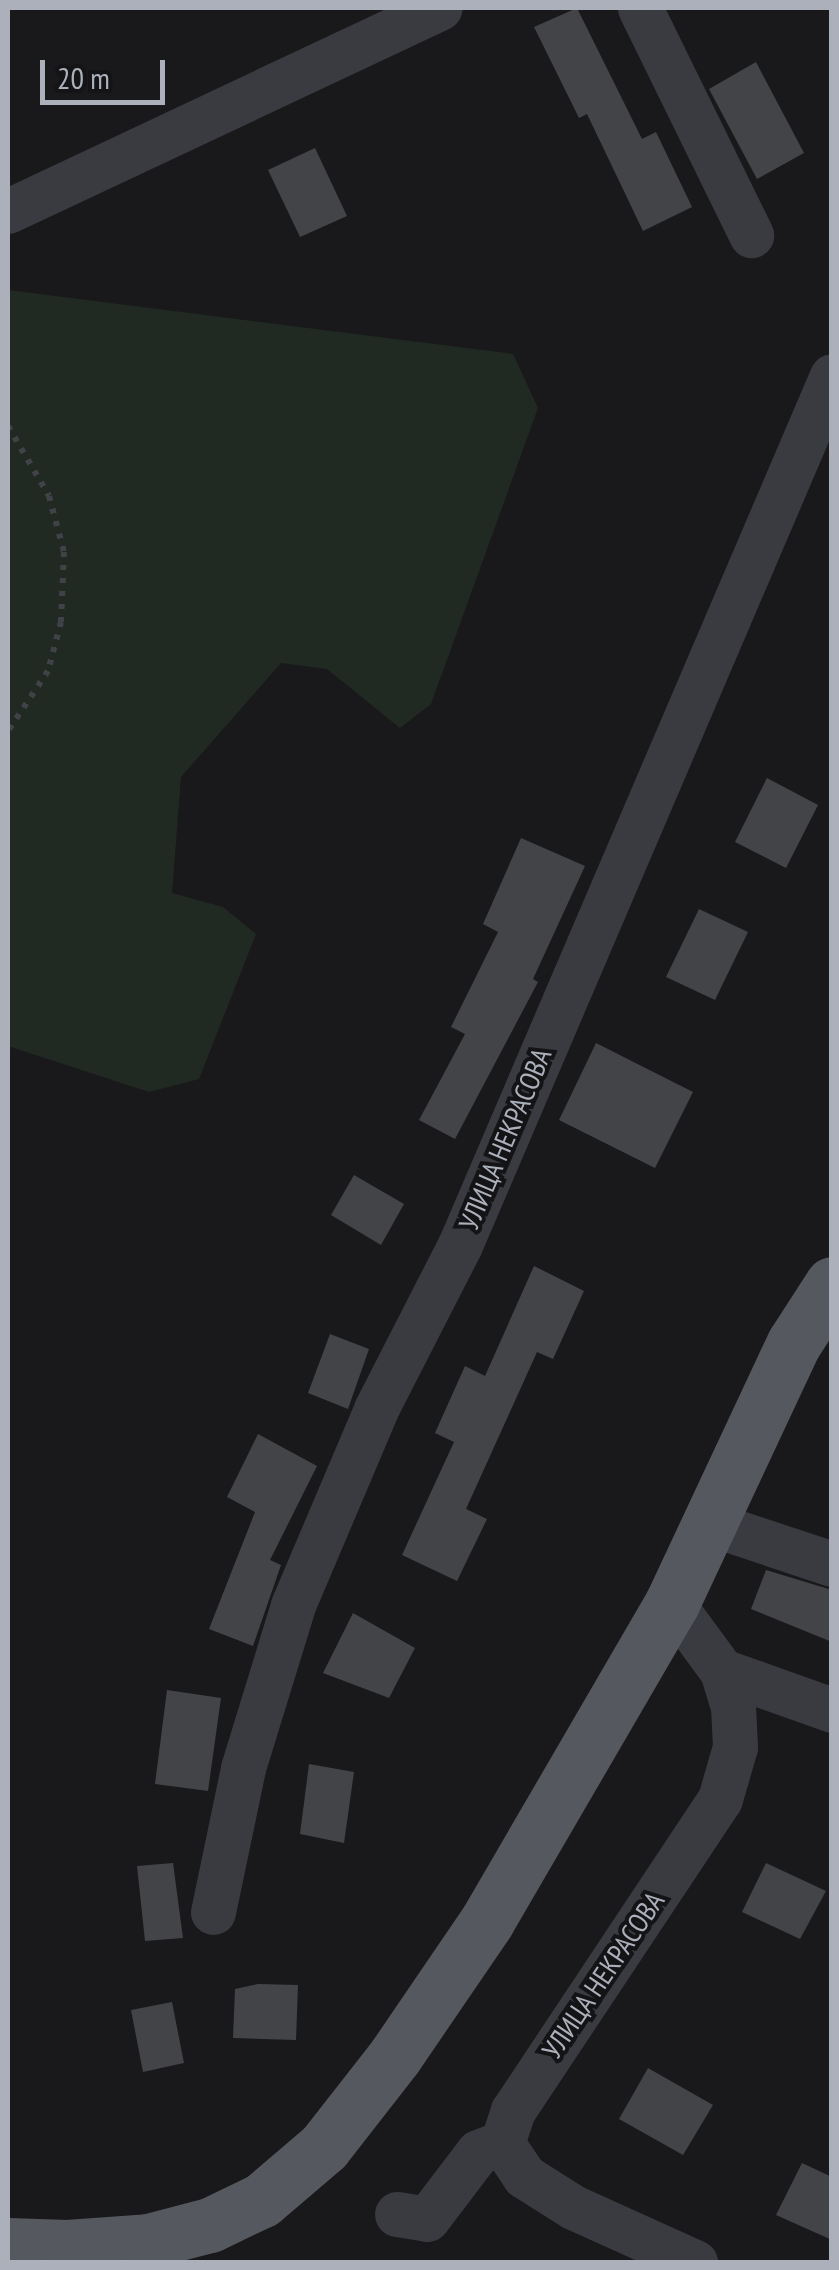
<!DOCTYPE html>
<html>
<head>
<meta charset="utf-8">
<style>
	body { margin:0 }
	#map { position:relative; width:839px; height:2270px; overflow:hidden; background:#19191b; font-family:"PT Sans Narrow",sans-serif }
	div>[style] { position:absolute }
	.green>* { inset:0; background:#212a22 }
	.building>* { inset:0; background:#434448 }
	.path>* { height:6px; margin-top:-3px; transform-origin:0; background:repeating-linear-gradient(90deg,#404247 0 5px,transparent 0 13px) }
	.minor>* { height:45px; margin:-22.5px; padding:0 22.5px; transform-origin:22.5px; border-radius:22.5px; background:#3a3b40 }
	.major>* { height:55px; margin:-27.5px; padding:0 27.5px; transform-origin:27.5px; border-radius:27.5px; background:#56585f }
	span { translate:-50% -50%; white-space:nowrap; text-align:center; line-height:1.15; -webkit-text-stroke:8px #141416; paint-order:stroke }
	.street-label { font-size:28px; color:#abb0bb }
	.frame { position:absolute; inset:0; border:10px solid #abb0bb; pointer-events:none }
	.scale { position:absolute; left:40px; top:60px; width:125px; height:45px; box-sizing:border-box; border:5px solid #abb0bb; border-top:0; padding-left:12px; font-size:30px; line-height:35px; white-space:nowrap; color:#abb0bb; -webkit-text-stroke:8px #141416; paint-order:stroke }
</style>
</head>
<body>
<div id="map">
	<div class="green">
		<div style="clip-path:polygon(8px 290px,513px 354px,538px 408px,431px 704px,400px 728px,327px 669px,281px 663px,181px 777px,172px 893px,223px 907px,256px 934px,199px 1079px,149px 1092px,8px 1046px)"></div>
	</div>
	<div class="building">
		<div style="clip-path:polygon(577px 8px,642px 139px,656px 132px,692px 207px,643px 231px,587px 114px,579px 118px,534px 27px)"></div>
		<div style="clip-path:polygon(756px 62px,804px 153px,757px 179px,709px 89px)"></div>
		<div style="clip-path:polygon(315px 148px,347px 216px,300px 237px,268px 170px)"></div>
		<div style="clip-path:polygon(767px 778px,818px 805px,786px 868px,735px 842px)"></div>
		<div style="clip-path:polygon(521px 838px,585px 866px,533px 979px,538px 982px,455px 1139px,419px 1120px,465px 1034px,451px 1027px,498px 932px,483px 924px)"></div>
		<div style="clip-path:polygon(699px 909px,748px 932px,715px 1000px,666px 977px)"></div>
		<div style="clip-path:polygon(596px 1043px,693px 1092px,655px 1168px,559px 1120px)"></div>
		<div style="clip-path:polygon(354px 1175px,404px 1204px,381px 1245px,331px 1215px)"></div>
		<div style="clip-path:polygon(534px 1266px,584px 1291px,553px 1359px,537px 1352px,466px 1509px,487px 1519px,457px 1581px,402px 1555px,454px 1442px,435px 1433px,465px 1366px,485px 1376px)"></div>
		<div style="clip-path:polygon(330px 1334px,369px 1349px,348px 1409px,308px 1393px)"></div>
		<div style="clip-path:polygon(258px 1434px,317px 1466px,270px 1560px,281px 1565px,253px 1646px,209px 1629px,255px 1512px,227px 1497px)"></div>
		<div style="clip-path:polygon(766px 1570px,832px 1590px,832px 1642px,751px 1609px)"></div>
		<div style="clip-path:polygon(353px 1613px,415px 1648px,389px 1698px,323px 1673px)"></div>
		<div style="clip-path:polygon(167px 1690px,221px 1698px,208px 1791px,155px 1784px)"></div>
		<div style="clip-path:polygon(309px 1764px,354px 1772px,344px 1843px,300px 1834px)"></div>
		<div style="clip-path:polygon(173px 1863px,183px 1938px,145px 1941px,137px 1866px)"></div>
		<div style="clip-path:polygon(766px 1863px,826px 1891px,800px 1939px,742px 1912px)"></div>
		<div style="clip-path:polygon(258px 1984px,298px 1985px,296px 2040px,233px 2038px,235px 1989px)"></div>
		<div style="clip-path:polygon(172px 2002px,184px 2063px,143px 2072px,131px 2010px)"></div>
		<div style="clip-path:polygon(648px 2068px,713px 2105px,683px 2155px,619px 2119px)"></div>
		<div style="clip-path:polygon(802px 2163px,832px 2177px,832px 2240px,776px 2215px)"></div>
	</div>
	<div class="path">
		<div style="left:8px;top:426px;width:81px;rotate:59.6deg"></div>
		<div style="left:49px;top:496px;width:58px;rotate:75deg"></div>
		<div style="left:64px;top:552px;width:70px;rotate:92.5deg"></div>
		<div style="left:61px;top:622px;width:51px;rotate:104.9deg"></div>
		<div style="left:48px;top:671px;width:72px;rotate:123.7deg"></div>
	</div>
	<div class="minor">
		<div style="left:640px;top:8px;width:253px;rotate:63.9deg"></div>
		<div style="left:8px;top:211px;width:477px;rotate:-25.2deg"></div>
		<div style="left:709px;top:1523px;width:130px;rotate:18.4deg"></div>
		<div style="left:672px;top:1603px;width:84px;rotate:53.7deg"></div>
		<div style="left:722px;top:1671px;width:37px;rotate:73deg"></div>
		<div style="left:733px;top:1706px;width:41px;rotate:87.2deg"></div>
		<div style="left:735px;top:1747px;width:54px;rotate:106.1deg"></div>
		<div style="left:720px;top:1799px;width:374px;rotate:123.6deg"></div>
		<div style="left:513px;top:2110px;width:35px;rotate:108deg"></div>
		<div style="left:502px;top:2143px;width:40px;rotate:56deg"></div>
		<div style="left:524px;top:2176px;width:58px;rotate:32.3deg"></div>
		<div style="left:573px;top:2207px;width:134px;rotate:24.3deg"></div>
		<div style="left:722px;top:1671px;width:117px;rotate:19.5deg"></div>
		<div style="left:213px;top:1912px;width:147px;rotate:-78.2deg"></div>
		<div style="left:243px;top:1768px;width:170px;rotate:-72.9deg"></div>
		<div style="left:293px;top:1605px;width:213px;rotate:-67deg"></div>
		<div style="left:376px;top:1409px;width:184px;rotate:-62.9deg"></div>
		<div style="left:460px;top:1245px;width:945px;rotate:-66.83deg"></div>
		<div style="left:397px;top:2214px;width:30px;rotate:9deg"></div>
		<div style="left:427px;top:2219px;width:84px;rotate:-52.7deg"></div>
		<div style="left:478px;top:2152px;width:26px;rotate:-21deg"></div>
	</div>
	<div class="major">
		<div style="left:8px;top:2245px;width:59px;rotate:1.9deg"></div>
		<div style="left:67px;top:2247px;width:81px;rotate:-4.2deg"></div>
		<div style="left:148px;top:2241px;width:64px;rotate:-14.5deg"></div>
		<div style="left:210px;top:2225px;width:58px;rotate:-25.7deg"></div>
		<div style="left:262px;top:2200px;width:82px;rotate:-40.5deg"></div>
		<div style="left:324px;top:2147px;width:115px;rotate:-52deg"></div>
		<div style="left:395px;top:2056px;width:163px;rotate:-55.7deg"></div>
		<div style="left:487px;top:1921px;width:368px;rotate:-59.8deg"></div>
		<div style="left:672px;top:1603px;width:287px;rotate:-64.9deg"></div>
		<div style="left:794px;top:1343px;width:70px;rotate:-57.2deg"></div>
	</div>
	<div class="street-label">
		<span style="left:505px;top:1139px;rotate:-67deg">УЛИЦА НЕКРАСОВА</span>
		<span style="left:603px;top:1975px;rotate:-56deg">УЛИЦА НЕКРАСОВА</span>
	</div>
	<div class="frame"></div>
	<div class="scale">20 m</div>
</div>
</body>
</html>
